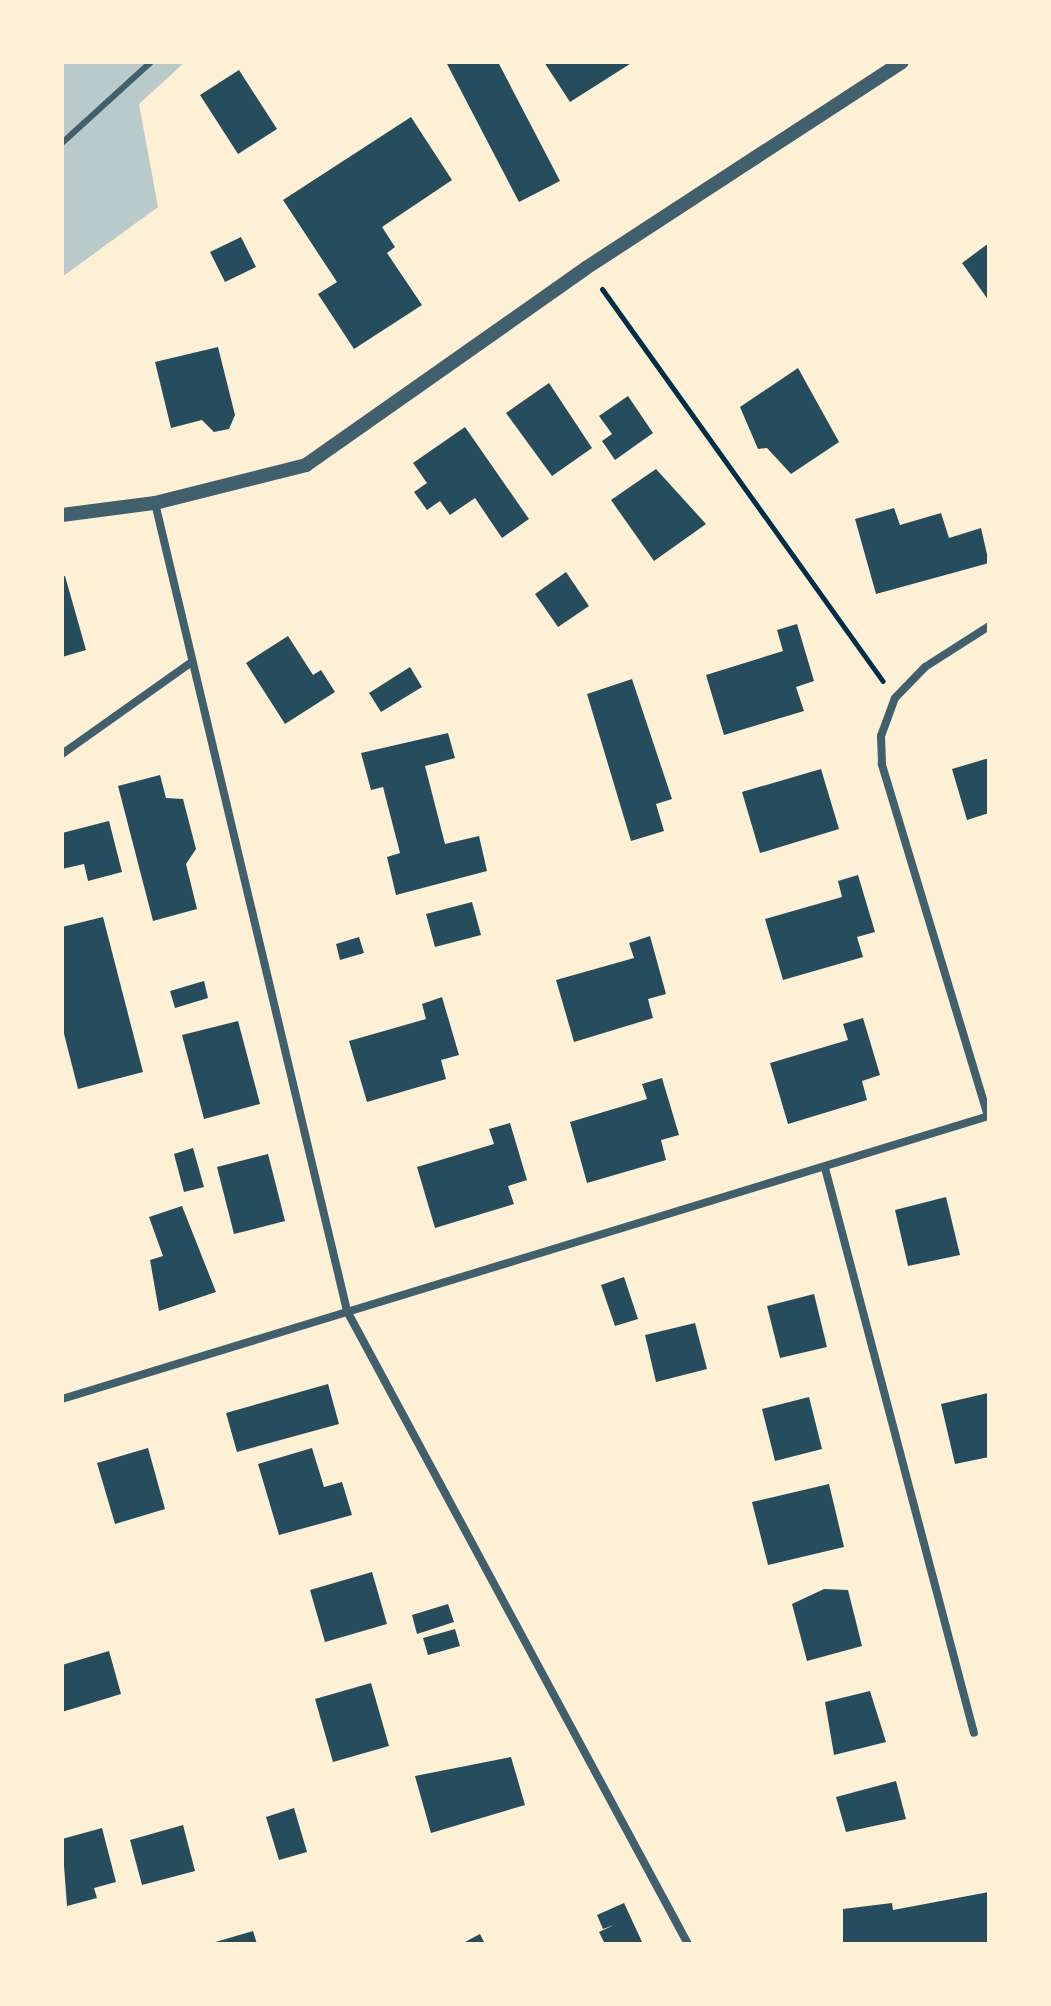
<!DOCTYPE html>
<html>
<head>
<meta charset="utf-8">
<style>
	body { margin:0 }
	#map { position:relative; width:1051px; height:2006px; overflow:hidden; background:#fdf0d5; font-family:"Space Grotesk",sans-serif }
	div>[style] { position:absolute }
	.green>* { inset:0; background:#b9caca }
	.building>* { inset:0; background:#264d5e }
	.path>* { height:5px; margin:-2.5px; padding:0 2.5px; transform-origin:2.5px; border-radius:2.5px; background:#003049 }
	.service>* { height:6px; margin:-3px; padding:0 3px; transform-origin:3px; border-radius:3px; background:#3f606c }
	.minor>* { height:8px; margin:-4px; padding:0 4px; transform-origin:4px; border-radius:4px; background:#3f606c }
	.tertiary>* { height:14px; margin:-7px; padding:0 7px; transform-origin:7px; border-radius:7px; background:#3f606c }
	span { translate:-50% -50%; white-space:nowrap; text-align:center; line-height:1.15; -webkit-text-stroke:6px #fdf0d5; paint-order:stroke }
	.frame { position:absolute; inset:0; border:64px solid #fdf0d5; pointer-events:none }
</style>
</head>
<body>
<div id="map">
	<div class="green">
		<div style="clip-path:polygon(62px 62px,185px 62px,139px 104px,158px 207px,62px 277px)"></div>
	</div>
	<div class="building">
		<div style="clip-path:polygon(446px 62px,498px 62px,560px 181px,519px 202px)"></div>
		<div style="clip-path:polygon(544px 62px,633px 62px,570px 102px)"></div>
		<div style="clip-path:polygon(239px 70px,277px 129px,238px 154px,200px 95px)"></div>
		<div style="clip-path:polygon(411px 117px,452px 180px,382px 227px,395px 247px,387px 253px,422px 305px,354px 349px,318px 294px,337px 282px,283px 200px)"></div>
		<div style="clip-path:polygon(241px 237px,256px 267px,225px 282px,210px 252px)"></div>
		<div style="clip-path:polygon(989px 243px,989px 301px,962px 263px)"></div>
		<div style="clip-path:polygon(218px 347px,235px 415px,229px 429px,214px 432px,202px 420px,171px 428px,155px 362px)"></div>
		<div style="clip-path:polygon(798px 368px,839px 442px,791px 474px,767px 448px,758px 449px,740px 407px)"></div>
		<div style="clip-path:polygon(549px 383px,592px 448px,552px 476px,506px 413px)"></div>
		<div style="clip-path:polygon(628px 396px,653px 433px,615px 460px,602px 441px,612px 434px,599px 416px)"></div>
		<div style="clip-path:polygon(465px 427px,529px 519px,502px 538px,475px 498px,450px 515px,440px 501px,427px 510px,414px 492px,427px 483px,413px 463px)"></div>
		<div style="clip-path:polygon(656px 469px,706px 524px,654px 561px,611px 500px)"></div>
		<div style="clip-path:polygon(894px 508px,900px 525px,941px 513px,949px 538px,981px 528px,989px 563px,876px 594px,855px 519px)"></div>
		<div style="clip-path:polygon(566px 572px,589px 606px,558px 627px,535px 594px)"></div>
		<div style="clip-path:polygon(65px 576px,86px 650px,62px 657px,62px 577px)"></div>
		<div style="clip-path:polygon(797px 624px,814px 681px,796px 687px,804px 711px,724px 735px,706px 675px,783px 651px,777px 630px)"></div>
		<div style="clip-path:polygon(288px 636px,313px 675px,321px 670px,335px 692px,285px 724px,246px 663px)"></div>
		<div style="clip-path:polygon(410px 667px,422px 687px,381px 712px,369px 693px)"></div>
		<div style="clip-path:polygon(632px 679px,672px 799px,656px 804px,664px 831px,631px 841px,587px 694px)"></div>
		<div style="clip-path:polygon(448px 733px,455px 758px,425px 766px,445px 844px,479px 836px,487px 871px,396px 895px,387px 857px,400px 853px,383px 787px,371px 790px,361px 753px)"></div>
		<div style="clip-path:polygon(989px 758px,989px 813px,967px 820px,952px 769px)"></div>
		<div style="clip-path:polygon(821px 769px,839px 829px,760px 853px,742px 792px)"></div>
		<div style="clip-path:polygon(160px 775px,166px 798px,183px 799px,196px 849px,186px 864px,197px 909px,153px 921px,118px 786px)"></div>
		<div style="clip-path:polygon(109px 821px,122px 872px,88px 881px,84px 864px,62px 869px,62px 833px)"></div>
		<div style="clip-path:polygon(858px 875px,875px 932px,857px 937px,863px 957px,783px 980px,765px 919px,842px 897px,838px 881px)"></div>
		<div style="clip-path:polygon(472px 902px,481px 935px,435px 947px,426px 914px)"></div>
		<div style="clip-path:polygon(103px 917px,143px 1072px,78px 1089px,62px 1026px,62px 927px)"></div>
		<div style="clip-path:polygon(650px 936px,666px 994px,648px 999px,653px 1018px,574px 1042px,556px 980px,634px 958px,629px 943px)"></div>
		<div style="clip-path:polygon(359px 937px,364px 953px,340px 960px,336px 944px)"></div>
		<div style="clip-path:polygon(204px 981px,208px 998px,175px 1008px,170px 991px)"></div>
		<div style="clip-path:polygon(442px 997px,459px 1055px,441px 1060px,446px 1079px,367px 1102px,349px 1041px,426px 1019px,422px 1004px)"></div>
		<div style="clip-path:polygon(863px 1018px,880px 1075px,862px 1081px,867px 1100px,788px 1124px,770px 1063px,848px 1040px,843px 1024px)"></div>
		<div style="clip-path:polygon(238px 1021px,260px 1104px,204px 1119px,182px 1035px)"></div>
		<div style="clip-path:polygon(662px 1078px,679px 1135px,661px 1140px,666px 1160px,587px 1183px,570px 1122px,647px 1099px,642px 1084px)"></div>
		<div style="clip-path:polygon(510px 1123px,527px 1180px,508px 1186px,514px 1204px,435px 1228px,417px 1167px,494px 1144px,489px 1129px)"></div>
		<div style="clip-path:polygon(193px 1148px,204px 1187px,184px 1192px,174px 1154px)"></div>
		<div style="clip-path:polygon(268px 1154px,285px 1221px,234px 1234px,217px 1167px)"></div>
		<div style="clip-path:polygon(946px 1197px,960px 1255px,908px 1266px,895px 1210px)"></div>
		<div style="clip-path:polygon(182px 1206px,216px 1292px,159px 1311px,150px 1260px,163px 1256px,149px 1217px)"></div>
		<div style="clip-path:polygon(624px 1277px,638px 1319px,615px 1326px,601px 1285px)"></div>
		<div style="clip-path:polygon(814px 1294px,827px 1347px,780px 1358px,767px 1306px)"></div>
		<div style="clip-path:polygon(695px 1323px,707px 1369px,656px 1382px,645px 1335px)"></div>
		<div style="clip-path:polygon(328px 1384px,339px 1424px,237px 1452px,226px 1413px)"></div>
		<div style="clip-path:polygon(988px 1393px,989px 1457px,955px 1464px,941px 1404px)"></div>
		<div style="clip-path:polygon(809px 1397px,822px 1449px,775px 1461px,762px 1409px)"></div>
		<div style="clip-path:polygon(148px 1448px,165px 1509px,115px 1524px,97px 1463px)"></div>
		<div style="clip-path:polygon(312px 1448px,324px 1487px,342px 1482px,352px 1515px,279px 1535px,258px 1464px)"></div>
		<div style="clip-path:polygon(829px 1484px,844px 1547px,768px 1565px,752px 1502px)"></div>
		<div style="clip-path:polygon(372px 1572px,387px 1624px,325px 1642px,310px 1590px)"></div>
		<div style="clip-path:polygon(824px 1589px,848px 1590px,862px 1646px,807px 1661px,792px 1604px)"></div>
		<div style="clip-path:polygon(448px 1604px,454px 1622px,417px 1634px,412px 1615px)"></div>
		<div style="clip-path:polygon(455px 1629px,460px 1646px,428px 1655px,423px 1638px)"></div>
		<div style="clip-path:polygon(109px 1651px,121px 1694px,62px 1712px,62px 1665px)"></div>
		<div style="clip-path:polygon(371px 1683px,389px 1746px,333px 1762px,315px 1699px)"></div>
		<div style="clip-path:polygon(870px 1691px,886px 1742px,834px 1755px,825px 1702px)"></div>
		<div style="clip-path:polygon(511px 1757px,525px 1805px,431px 1833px,415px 1776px)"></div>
		<div style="clip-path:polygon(896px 1781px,906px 1819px,846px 1832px,836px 1797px)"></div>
		<div style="clip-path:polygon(294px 1808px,307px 1852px,279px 1860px,266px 1817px)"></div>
		<div style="clip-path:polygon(183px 1825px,195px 1871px,142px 1885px,130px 1840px)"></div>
		<div style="clip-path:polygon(102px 1828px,116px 1882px,94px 1888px,97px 1898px,67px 1906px,62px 1839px)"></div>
		<div style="clip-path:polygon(989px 1892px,989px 1944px,843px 1944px,843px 1909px,892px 1903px,893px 1910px)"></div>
		<div style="clip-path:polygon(624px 1903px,630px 1916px,643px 1944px,605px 1944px,599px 1932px,614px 1925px,603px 1929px,597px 1915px)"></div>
		<div style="clip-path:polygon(253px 1931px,257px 1944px,212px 1944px,212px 1943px)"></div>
		<div style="clip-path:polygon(480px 1934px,485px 1944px,461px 1944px)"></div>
	</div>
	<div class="path">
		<div style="left:602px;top:289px;width:482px;rotate:54.4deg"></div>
	</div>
	<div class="service">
		<div style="left:62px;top:143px;width:120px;rotate:-42.3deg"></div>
	</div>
	<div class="minor">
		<div style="left:155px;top:503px;width:830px;rotate:76.63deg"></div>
		<div style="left:347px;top:1311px;width:719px;rotate:61.69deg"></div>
		<div style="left:62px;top:754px;width:156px;rotate:-35.3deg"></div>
		<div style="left:988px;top:1116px;width:368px;rotate:-106.8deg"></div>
		<div style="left:882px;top:764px;width:28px;rotate:-92deg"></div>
		<div style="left:881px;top:736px;width:40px;rotate:-69.8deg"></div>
		<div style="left:895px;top:698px;width:43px;rotate:-45.9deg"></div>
		<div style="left:925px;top:667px;width:76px;rotate:-32.6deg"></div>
		<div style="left:825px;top:1168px;width:584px;rotate:75.23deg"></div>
		<div style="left:62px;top:1399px;width:969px;rotate:-16.98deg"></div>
	</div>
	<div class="tertiary">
		<div style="left:62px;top:515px;width:94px;rotate:-7.4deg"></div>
		<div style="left:155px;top:503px;width:156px;rotate:-14.1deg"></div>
		<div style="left:306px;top:465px;width:342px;rotate:-35.1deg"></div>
		<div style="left:586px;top:268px;width:377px;rotate:-33.1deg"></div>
	</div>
	<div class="frame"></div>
</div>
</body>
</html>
